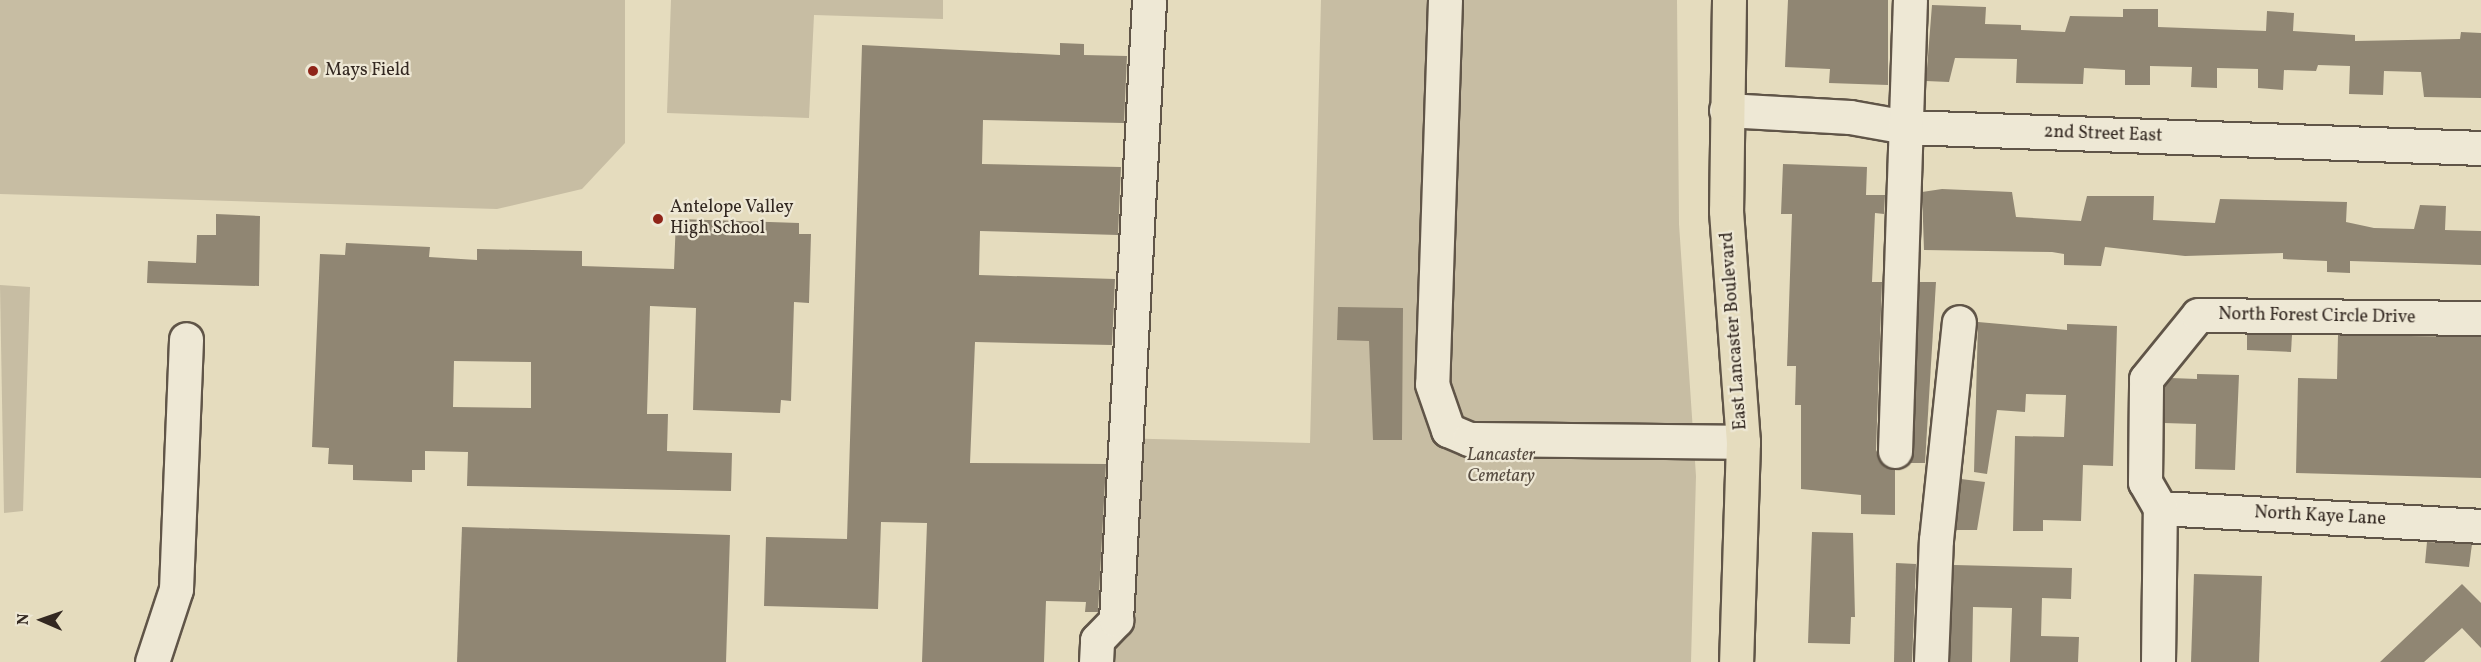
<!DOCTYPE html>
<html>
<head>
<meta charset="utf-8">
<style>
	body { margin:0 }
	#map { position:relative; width:2481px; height:662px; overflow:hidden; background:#e5dcbe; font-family:Vollkorn,serif }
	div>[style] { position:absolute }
	.green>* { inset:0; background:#c7bda3 }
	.building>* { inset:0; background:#908673 }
	.roads { filter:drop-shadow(2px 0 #605548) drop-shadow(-2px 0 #605548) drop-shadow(0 2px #605548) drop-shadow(0 -2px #605548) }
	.minor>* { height:33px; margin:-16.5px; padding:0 16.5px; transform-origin:16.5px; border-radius:16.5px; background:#eee8d5 }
	.major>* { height:33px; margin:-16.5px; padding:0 16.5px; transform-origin:16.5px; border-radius:16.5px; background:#e5dcbe }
	.dots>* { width:16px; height:16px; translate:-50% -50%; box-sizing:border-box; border:3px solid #eee8d5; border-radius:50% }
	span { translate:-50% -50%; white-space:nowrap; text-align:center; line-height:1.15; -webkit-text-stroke:4.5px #eee8d5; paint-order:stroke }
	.poi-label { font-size:18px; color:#332821 }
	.left { translate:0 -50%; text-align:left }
	.street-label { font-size:18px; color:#332821 }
	.park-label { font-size:18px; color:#584d42; font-style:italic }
	.north { position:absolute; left:12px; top:590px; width:60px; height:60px; -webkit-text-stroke:4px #eee8d5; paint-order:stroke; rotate:272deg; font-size:16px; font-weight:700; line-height:24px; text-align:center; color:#332821 }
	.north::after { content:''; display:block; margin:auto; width:21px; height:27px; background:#332821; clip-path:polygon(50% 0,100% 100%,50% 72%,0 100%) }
</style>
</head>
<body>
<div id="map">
	<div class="green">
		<div style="clip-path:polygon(0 0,625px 0,625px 143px,582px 189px,497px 209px,0 194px)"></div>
		<div style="clip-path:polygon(671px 0,943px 0,943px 19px,814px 15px,809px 118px,667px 113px)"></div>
		<div style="clip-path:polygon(1321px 0,1677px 0,1679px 224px,1696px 476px,1691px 662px,1109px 662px,1114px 438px,1310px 443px)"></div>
		<div style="clip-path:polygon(0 285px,30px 287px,23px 511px,4px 513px)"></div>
	</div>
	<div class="building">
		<div style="clip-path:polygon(1788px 0,1888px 0,1888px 85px,1829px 83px,1830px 69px,1785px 67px)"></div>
		<div style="clip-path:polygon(1932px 5px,1986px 7px,1985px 24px,2021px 25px,2021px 30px,2065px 32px,2070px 16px,2123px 17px,2123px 9px,2158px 9px,2158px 27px,2266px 31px,2267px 11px,2294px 13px,2293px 31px,2355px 35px,2355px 41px,2460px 39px,2461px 32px,2481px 33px,2481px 98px,2424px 97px,2421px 72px,2384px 71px,2383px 95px,2349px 94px,2350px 66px,2318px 65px,2316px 71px,2284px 70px,2283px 90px,2258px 88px,2258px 69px,2217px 68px,2217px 88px,2191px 87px,2192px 67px,2150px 66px,2150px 85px,2125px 85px,2125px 70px,2084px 68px,2083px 84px,2016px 83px,2017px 59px,1955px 58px,1949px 82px,1926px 81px)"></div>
		<div style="clip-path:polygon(1060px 43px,1084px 44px,1084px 55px,1127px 56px,1124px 123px,983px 120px,982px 164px,1121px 167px,1118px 235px,980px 231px,979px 275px,1115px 279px,1112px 345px,975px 342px,970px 463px,1106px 464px,1098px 612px,1085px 612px,1086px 602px,1046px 601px,1044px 662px,922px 662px,927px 523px,881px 522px,878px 609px,764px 606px,766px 537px,847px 539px,862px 45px,1060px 55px)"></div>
		<div style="clip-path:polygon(1783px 164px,1867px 167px,1866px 195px,1885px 195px,1884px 214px,1875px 213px,1872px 282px,1882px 282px,1876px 450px,1885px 467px,1895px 470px,1895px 515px,1861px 514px,1861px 495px,1801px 489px,1801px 405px,1795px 405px,1796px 366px,1787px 366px,1792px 214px,1781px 214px)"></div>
		<div style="clip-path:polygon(1942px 189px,2012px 192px,2016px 217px,2081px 221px,2087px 196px,2154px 196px,2153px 220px,2215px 223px,2220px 199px,2347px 202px,2346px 222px,2374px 228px,2414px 229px,2420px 205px,2446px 206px,2445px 230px,2481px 231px,2481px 265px,2350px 261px,2350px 273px,2327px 272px,2327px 261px,2283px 259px,2283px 253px,2185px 256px,2105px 247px,2101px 266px,2064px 265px,2064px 254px,2052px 252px,1924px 250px,1922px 192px)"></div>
		<div style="clip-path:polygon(216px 214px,260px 216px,259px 286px,147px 283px,148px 261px,196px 263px,197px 235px,216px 235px)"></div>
		<div style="clip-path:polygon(evenodd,676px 219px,799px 223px,799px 234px,811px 234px,809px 303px,794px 302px,791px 401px,781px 400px,780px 413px,693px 410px,696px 308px,650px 306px,647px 414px,668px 414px,667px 451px,732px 453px,731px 491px,467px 486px,468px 452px,425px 451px,425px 470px,412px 470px,412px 482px,353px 480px,353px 465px,328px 464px,329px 448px,312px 447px,320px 254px,345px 255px,346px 243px,430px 247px,429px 257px,477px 260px,477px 249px,582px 251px,582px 266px,674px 269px,676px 219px,454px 361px,531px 362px,531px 408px,453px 407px,454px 361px)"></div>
		<div style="clip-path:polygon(1919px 282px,1936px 282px,1925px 463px,1909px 463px)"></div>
		<div style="clip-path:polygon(1338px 307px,1403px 308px,1402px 440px,1373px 440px,1369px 341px,1337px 340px)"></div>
		<div style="clip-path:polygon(1978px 322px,2067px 330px,2067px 324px,2117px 326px,2113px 466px,2083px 465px,2081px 521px,2043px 520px,2043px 531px,2013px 531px,2015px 436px,2064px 437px,2066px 395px,2026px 394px,2025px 412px,1997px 410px,1987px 474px,1974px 472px)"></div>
		<div style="clip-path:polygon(2247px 334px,2292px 335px,2291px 352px,2247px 350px)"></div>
		<div style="clip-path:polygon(2338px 335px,2481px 337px,2481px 478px,2296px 473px,2298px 378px,2337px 379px)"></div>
		<div style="clip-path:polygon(2197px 374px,2239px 375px,2235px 470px,2195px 469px,2196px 424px,2164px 423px,2165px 386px,2171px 378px,2197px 379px)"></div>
		<div style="clip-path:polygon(1961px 479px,1985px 482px,1977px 530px,1956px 530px)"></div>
		<div style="clip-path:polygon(462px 527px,730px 535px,726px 662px,457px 662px)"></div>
		<div style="clip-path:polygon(1812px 532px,1853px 533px,1855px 617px,1851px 617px,1850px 644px,1808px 643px)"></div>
		<div style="clip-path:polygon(2427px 542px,2472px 544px,2469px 567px,2425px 563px)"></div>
		<div style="clip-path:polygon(1896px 563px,1916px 564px,1912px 662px,1894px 662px)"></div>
		<div style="clip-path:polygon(1954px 565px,2072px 568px,2071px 599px,2042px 598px,2041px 636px,2079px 637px,2078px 662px,2010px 662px,2012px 608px,1973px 607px,1972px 662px,1950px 662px)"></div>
		<div style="clip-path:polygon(2194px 574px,2262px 576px,2259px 662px,2191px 662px)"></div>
		<div style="clip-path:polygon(2462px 584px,2481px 603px,2481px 648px,2462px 628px,2424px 662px,2380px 662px)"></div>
	</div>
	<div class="roads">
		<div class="minor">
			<div style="left:1445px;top:0;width:384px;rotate:91.9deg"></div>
			<div style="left:1432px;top:384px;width:49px;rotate:70.8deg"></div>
			<div style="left:1448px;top:430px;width:23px;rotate:23deg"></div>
			<div style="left:1469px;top:439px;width:274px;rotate:0.6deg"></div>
			<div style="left:1726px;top:110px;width:124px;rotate:3.2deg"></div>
			<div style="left:1850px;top:117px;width:57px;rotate:10.1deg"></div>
			<div style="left:1906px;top:127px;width:575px;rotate:2.09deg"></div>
			<div style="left:1895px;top:451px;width:451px;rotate:-88.1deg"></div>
			<div style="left:2160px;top:508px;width:322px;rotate:3.2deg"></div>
			<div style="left:152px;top:662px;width:77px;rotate:-71.8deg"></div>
			<div style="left:176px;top:589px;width:250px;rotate:-87.7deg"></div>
			<div style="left:1096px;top:662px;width:22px;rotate:-87deg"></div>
			<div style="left:1097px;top:640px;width:28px;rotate:-46deg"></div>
			<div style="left:1116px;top:620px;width:621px;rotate:-86.95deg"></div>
			<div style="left:1931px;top:662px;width:122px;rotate:-87.7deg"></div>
			<div style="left:1936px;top:540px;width:219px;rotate:-84deg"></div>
			<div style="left:2158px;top:662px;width:154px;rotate:-89.3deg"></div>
			<div style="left:2160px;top:508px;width:30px;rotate:-120deg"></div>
			<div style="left:2145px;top:482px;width:103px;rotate:-89.4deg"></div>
			<div style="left:2146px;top:379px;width:82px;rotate:-50.9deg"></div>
			<div style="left:2198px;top:315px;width:283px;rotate:0.6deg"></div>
		</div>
		<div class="major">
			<div style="left:1729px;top:0;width:211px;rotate:90.8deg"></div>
			<div style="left:1726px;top:211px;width:232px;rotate:85.8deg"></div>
			<div style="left:1743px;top:442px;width:220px;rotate:91.8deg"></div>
		</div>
	</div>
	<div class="dots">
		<div style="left:313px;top:71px;background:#8f2418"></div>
		<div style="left:658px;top:219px;background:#8f2418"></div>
	</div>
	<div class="poi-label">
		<span class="left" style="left:325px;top:71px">Mays Field</span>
		<span class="left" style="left:670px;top:219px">Antelope Valley<br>High School</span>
	</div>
	<div class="street-label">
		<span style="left:2103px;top:135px;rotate:2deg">2nd Street East</span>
		<span style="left:2317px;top:317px;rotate:1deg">North Forest Circle Drive</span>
		<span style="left:1735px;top:331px;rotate:-94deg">East Lancaster Boulevard</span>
		<span style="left:2320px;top:517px;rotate:3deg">North Kaye Lane</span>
	</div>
	<div class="park-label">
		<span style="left:1501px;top:467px">Lancaster<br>Cemetary</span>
	</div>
	<div class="north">N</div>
</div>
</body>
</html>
